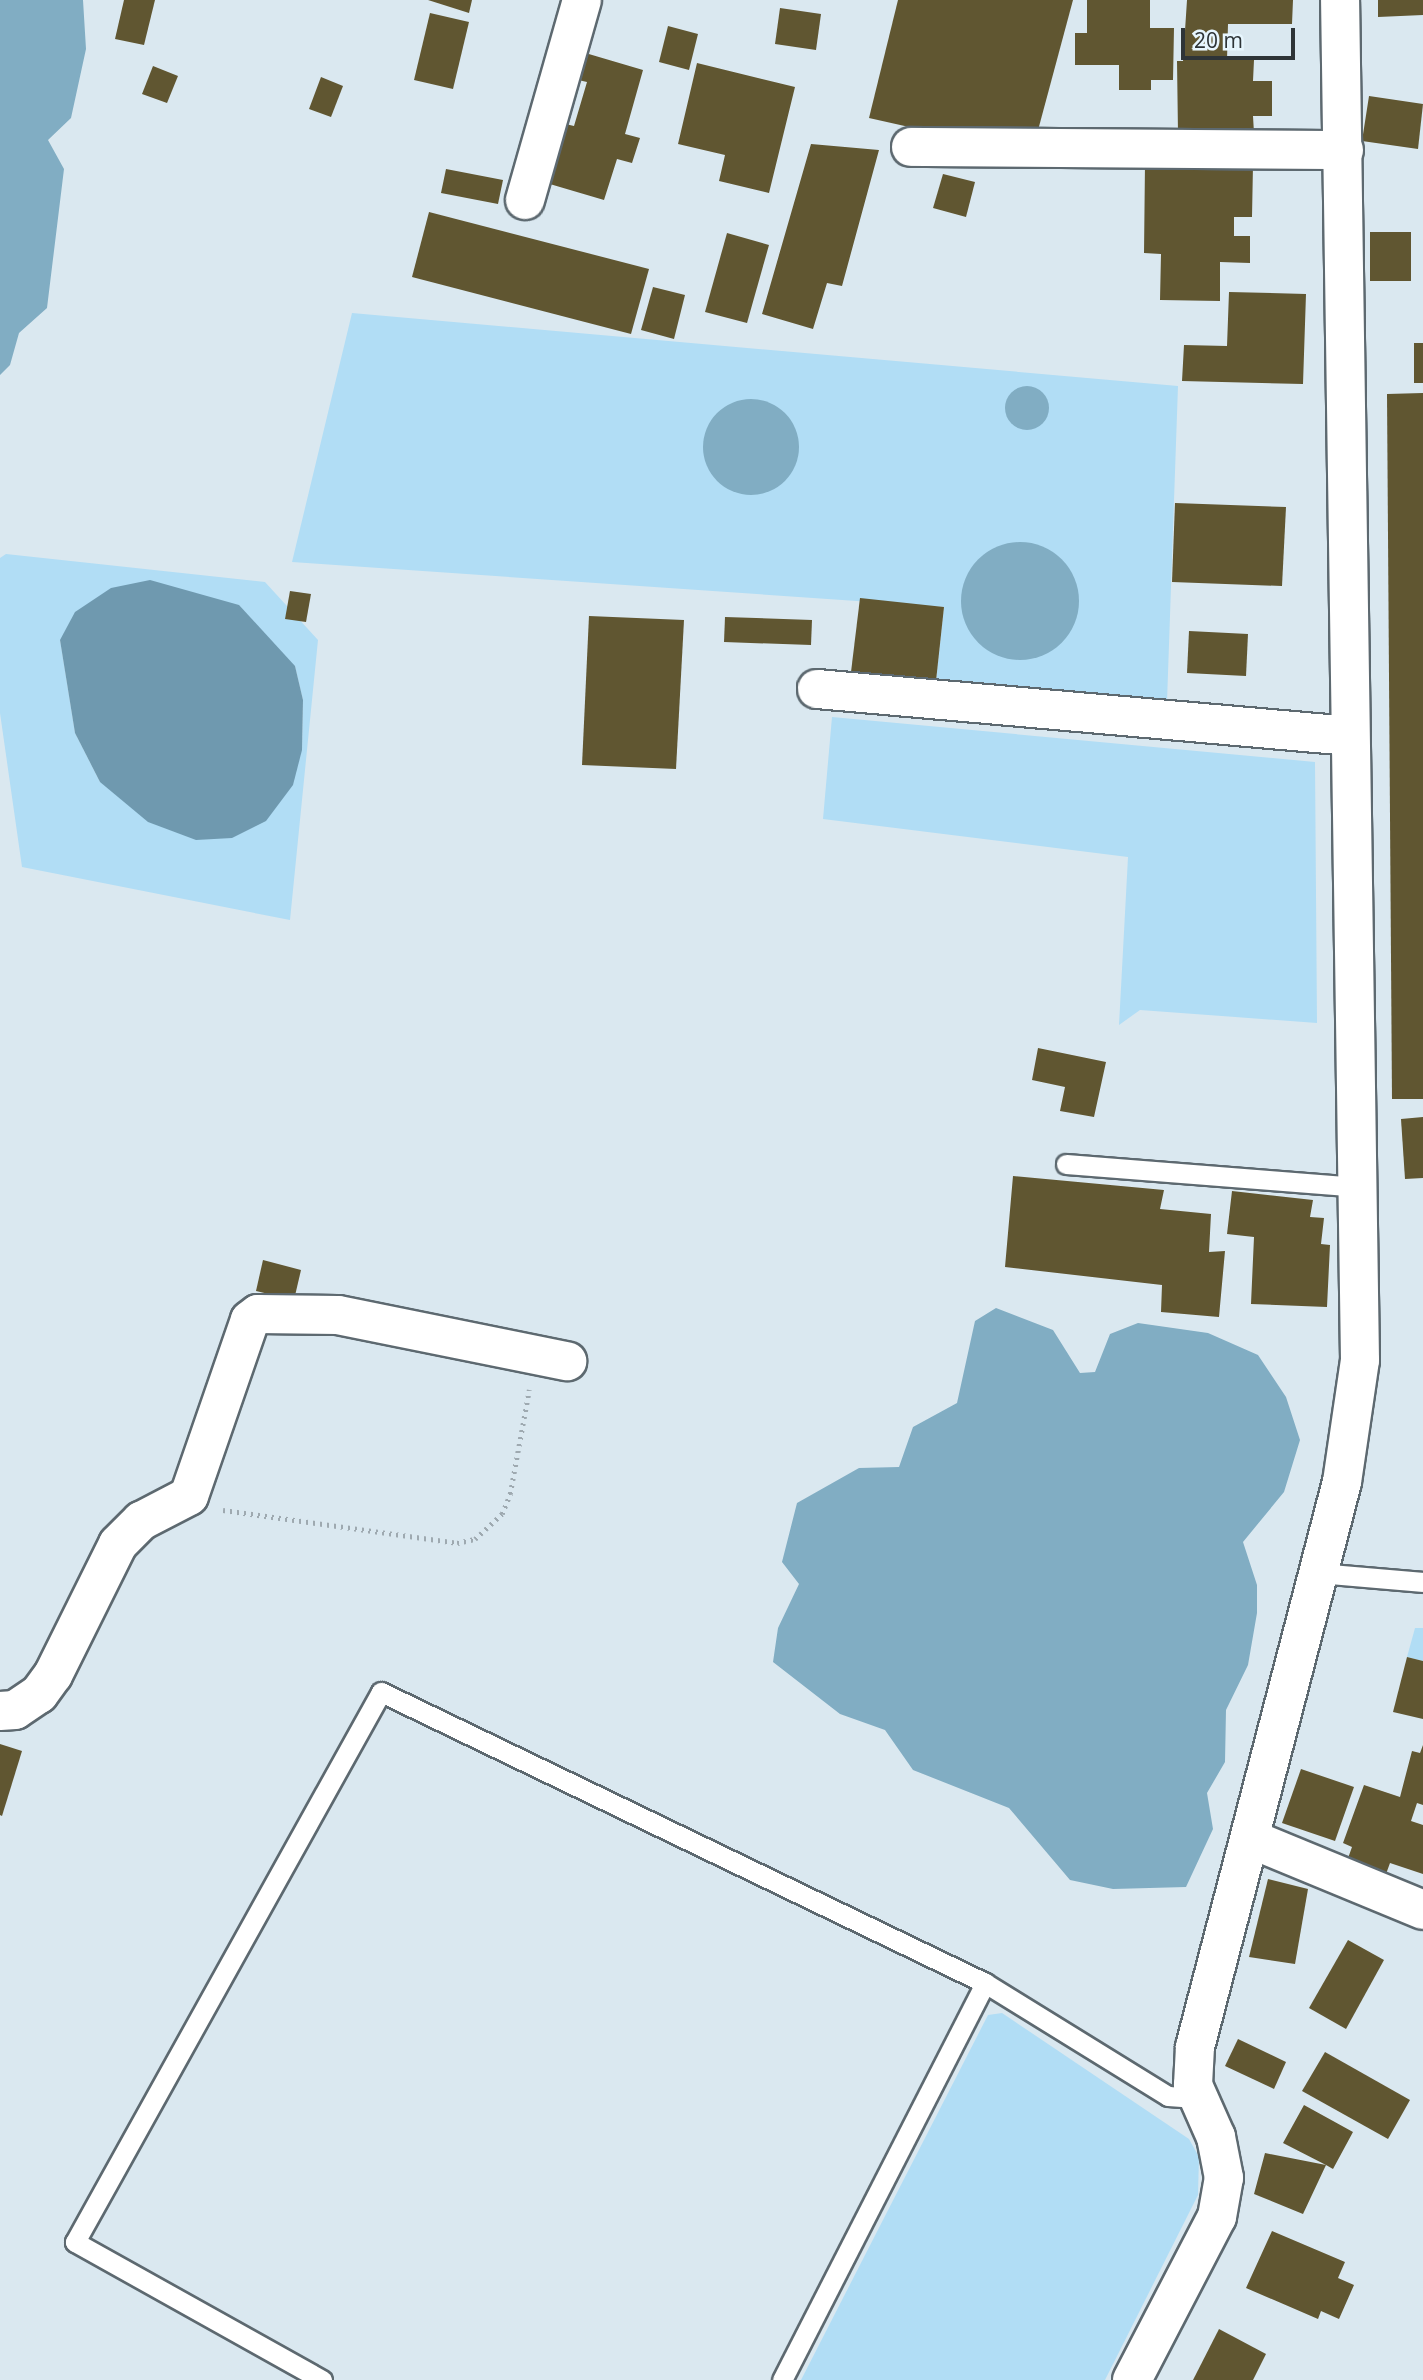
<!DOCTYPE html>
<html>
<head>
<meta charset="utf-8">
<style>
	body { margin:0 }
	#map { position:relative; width:1423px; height:2380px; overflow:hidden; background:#dae8f0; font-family:"Open Sans",sans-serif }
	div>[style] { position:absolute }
	.green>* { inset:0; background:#b1ddf5 }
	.forest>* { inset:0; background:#81adc3 }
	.round { border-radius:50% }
	.water>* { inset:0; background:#6f99af }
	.building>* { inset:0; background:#605631 }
	.path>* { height:4.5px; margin-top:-2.25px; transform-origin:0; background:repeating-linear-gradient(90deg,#9ea9b0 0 2px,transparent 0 7px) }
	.roads { filter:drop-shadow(2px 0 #5d6970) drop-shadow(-2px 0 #5d6970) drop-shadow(0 2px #5d6970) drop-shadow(0 -2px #5d6970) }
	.service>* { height:19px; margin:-9.5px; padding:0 9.5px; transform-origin:9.5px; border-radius:9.5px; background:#fff }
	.minor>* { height:38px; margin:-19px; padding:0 19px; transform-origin:19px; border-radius:19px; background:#fff }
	span { translate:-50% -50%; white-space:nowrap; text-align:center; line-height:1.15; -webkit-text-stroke:7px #e7f6fe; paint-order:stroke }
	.scale { position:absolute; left:1181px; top:28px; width:114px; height:32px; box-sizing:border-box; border:4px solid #2e3437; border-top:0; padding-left:9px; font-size:21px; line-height:24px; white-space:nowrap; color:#2e3437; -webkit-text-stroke:5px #e7f6fe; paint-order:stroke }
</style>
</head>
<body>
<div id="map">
	<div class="green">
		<div style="clip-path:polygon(352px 313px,1178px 386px,1167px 702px,936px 681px,944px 607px,292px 562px)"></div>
		<div style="clip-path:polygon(evenodd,6px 554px,265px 582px,318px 640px,290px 920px,22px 867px,0 713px,0 558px,6px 554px,60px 640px,295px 666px,303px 700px,302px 750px,100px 782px,75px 733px,60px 640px)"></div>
		<div style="clip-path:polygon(832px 717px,1315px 762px,1317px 1023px,1140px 1010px,1119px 1025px,1128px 857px,823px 819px)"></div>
		<div style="clip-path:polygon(1415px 1628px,1423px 1628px,1423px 1661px,1407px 1657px)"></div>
		<div style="clip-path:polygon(1002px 2013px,1189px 2139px,1199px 2157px,1198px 2195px,1105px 2380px,801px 2380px,988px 2015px)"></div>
	</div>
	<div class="forest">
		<div style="clip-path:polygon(0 0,83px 0,86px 49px,71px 118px,48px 140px,64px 169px,47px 308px,19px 333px,10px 365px,0 375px)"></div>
		<div class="round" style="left:1005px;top:386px;width:44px;height:44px"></div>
		<div class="round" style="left:703px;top:399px;width:96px;height:96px"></div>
		<div class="round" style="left:961px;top:542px;width:118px;height:118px"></div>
		<div style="clip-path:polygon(996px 1308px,1053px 1330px,1080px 1373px,1095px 1372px,1110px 1334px,1138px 1323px,1208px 1333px,1258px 1355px,1286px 1397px,1300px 1440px,1284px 1492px,1243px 1542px,1257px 1585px,1257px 1613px,1248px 1665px,1226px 1710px,1225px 1762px,1207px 1793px,1213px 1829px,1186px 1887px,1113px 1889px,1070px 1880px,1009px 1808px,913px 1770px,885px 1730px,840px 1714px,773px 1662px,778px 1628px,799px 1584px,782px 1562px,797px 1503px,859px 1468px,899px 1467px,913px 1427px,957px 1403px,975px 1321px)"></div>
	</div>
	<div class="water">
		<div style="clip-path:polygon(150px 580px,239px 605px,295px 666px,303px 700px,302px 750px,293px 785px,266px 821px,232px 838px,196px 840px,148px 822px,100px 782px,75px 733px,60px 640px,75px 612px,111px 588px)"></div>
	</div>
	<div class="building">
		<div style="clip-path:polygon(124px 0,155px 0,144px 45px,115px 39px)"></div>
		<div style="clip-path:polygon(428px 0,472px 0,469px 13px)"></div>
		<div style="clip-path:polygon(898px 0,1073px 0,1037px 134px,927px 131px,869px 118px)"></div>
		<div style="clip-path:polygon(1087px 0,1150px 0,1150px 28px,1174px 28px,1173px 80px,1151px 80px,1151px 90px,1119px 90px,1119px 65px,1075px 65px,1075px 33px,1087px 33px)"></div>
		<div style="clip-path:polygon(1187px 0,1293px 0,1292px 24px,1228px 24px,1227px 60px,1254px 60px,1253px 81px,1272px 81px,1272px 116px,1253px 116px,1254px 133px,1178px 134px,1177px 61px,1183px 61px)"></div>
		<div style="clip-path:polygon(1378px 0,1423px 0,1423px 15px,1378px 17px)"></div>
		<div style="clip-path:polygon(780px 8px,821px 14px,816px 50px,775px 44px)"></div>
		<div style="clip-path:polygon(430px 13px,469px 22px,453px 89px,414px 80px)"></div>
		<div style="clip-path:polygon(668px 26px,698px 34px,689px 70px,659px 62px)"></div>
		<div style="clip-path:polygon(582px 52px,643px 70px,625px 134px,640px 138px,632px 163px,617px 159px,604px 200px,543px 182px,561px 123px,574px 126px,587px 82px,574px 79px)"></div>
		<div style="clip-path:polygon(697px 63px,795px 87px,769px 193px,719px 181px,725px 155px,678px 144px)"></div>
		<div style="clip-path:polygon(153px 66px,178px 76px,167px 103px,142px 94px)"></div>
		<div style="clip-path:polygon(321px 77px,343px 86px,331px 117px,309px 109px)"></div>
		<div style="clip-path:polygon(1369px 96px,1423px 104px,1418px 149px,1362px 141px)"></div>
		<div style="clip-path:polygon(811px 144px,879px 150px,842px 286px,827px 283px,813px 329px,762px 314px)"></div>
		<div style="clip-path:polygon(1145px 163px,1253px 165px,1252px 217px,1234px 217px,1234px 236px,1250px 236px,1250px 263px,1220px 262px,1220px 301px,1160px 300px,1161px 254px,1144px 253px)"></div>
		<div style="clip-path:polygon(446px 169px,503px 180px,498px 204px,441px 193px)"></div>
		<div style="clip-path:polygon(943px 174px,975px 182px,966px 217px,933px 208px)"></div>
		<div style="clip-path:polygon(429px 212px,649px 269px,631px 334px,412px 277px)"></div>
		<div style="clip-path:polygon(1370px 232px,1411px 232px,1411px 281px,1370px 281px)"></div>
		<div style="clip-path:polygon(727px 233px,769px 245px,747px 323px,705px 312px)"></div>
		<div style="clip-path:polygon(653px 287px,685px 295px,674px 339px,641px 330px)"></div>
		<div style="clip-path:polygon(1229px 292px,1306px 294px,1303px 384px,1182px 381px,1184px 345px,1227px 346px)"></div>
		<div style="clip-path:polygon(1414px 343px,1423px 343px,1423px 383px,1414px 383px)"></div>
		<div style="clip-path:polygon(1423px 393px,1423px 1099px,1392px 1099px,1387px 394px)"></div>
		<div style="clip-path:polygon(1175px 503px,1286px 507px,1282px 586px,1172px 582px)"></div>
		<div style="clip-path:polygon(290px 591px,311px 594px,306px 622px,285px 619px)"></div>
		<div style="clip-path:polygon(860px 598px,944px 607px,936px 681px,851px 672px)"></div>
		<div style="clip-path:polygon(589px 616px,684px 620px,676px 769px,582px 765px)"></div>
		<div style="clip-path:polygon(725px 617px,812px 620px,811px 645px,724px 642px)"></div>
		<div style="clip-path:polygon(1189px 631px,1248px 634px,1246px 676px,1187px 673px)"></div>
		<div style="clip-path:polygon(1038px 1048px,1106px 1062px,1094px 1117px,1060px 1111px,1065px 1087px,1032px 1080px)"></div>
		<div style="clip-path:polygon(1423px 1117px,1423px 1178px,1405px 1179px,1401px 1119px)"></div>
		<div style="clip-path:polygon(1013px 1176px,1164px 1190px,1160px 1209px,1211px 1214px,1209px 1252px,1225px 1251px,1219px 1317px,1161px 1312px,1162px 1285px,1005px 1267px)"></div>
		<div style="clip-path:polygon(1232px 1191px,1313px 1200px,1310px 1217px,1324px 1218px,1321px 1244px,1330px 1245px,1327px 1307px,1251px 1304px,1254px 1237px,1227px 1234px)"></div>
		<div style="clip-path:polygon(263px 1260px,301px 1270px,294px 1300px,256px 1291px)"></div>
		<div style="clip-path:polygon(1407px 1657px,1423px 1661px,1423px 1719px,1393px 1712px)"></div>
		<div style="clip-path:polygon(0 1744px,22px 1751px,2px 1816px,0 1815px)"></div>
		<div style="clip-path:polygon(1423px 1745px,1423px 1805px,1417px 1803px,1411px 1821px,1423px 1825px,1423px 1874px,1390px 1863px,1386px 1874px,1347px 1861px,1352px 1847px,1343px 1843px,1364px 1785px,1400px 1797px,1412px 1751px,1420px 1753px)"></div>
		<div style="clip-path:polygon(1301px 1769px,1354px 1787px,1335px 1841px,1282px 1823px)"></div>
		<div style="clip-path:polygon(1268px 1879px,1308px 1889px,1295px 1964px,1249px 1957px)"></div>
		<div style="clip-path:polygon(1348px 1940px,1384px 1960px,1346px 2029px,1309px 2008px)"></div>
		<div style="clip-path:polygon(1238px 2039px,1286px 2062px,1274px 2089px,1225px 2066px)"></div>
		<div style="clip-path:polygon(1325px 2052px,1410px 2100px,1388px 2139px,1302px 2091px)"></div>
		<div style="clip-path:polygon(1304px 2105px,1353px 2132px,1333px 2169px,1326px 2165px,1303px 2214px,1254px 2194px,1265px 2153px,1326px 2165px,1283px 2143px)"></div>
		<div style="clip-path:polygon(1272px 2231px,1345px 2262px,1338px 2278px,1354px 2285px,1339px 2319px,1321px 2311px,1318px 2319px,1246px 2288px)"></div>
		<div style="clip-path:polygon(1219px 2329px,1266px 2354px,1253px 2380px,1193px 2380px)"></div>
	</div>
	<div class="path">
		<div style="left:223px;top:1510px;width:236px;rotate:8deg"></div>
		<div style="left:457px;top:1543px;width:18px;rotate:-13deg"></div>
		<div style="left:475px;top:1539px;width:37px;rotate:-43deg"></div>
		<div style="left:502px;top:1514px;width:22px;rotate:-68deg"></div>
		<div style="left:510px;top:1494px;width:106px;rotate:-79.6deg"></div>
	</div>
	<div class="roads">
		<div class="service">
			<div style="left:1066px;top:1164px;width:295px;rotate:4.5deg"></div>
			<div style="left:1319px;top:1573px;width:104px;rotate:4.9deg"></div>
			<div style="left:322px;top:2380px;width:283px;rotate:-150.8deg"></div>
			<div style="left:75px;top:2242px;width:629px;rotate:-60.91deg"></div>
			<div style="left:381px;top:1692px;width:670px;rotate:25.72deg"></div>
			<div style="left:985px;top:1983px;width:215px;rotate:31.7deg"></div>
			<div style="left:1168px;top:2096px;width:31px;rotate:4deg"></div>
			<div style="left:782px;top:2380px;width:446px;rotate:-62.9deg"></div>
		</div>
		<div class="minor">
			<div style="left:911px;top:147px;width:433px;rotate:0.4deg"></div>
			<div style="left:525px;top:200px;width:208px;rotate:-74.1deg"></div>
			<div style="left:817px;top:689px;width:535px;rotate:5.04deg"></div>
			<div style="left:0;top:1711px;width:15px;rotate:-4deg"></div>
			<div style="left:15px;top:1710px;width:29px;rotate:-34deg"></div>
			<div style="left:39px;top:1694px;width:24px;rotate:-54deg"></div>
			<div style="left:53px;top:1675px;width:146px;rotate:-63.6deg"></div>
			<div style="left:118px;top:1544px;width:33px;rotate:-45deg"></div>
			<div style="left:141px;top:1521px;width:54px;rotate:-27.5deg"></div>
			<div style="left:189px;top:1496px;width:186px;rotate:-70.9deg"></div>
			<div style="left:250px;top:1320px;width:10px;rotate:-37deg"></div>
			<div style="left:258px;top:1314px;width:80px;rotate:0.7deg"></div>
			<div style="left:338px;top:1315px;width:234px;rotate:11.4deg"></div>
			<div style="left:1251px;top:1839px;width:186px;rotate:22.4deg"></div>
			<div style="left:1132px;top:2380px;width:184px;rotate:-62.5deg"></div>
			<div style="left:1217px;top:2217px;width:40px;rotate:-80deg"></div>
			<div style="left:1224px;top:2178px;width:42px;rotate:-101deg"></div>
			<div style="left:1216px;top:2137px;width:57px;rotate:-113.9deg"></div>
			<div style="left:1193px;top:2085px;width:38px;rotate:-87deg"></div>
			<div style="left:1195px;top:2047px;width:584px;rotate:-75.42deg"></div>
			<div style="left:1342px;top:1482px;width:123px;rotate:-81.6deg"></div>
			<div style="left:1360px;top:1360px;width:1360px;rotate:-90.84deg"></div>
		</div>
	</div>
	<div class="scale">20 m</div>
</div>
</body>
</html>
